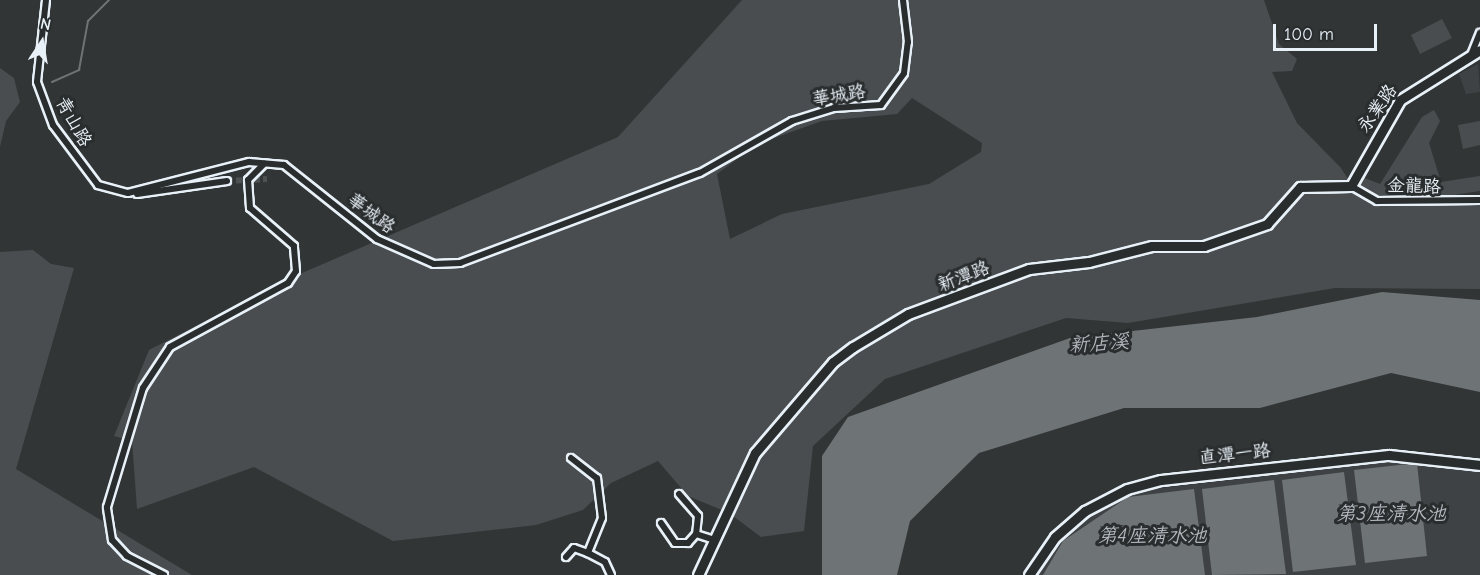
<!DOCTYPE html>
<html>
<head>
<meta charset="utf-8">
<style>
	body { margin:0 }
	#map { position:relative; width:1480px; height:575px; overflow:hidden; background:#323536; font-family:"Comic Neue","LXGW WenKai TC",sans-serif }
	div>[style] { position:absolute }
	.built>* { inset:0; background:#3f4244 }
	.green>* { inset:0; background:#494d4f }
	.water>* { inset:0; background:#6e7376 }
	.stream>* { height:2px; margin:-1px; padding:0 1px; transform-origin:1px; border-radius:1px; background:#6e7376 }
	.street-tunnel>* { height:6px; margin-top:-3px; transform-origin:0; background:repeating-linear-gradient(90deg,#4d5153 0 6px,transparent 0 9px) }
	.roads { filter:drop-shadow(2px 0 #e8f1f8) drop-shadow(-2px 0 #e8f1f8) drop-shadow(0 2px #e8f1f8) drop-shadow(0 -2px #e8f1f8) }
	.street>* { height:6px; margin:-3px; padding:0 3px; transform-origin:3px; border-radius:3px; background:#2a2d2e }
	.secondary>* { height:9px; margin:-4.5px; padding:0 4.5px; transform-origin:4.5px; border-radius:4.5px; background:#2a2d2e }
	span { translate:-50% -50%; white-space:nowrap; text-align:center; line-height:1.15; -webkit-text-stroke:6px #2a2d2e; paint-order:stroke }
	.street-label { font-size:18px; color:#e8f1f8 }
	.water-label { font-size:20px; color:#b1b8be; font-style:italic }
	.north { position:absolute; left:12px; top:12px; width:60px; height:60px; -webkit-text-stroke:4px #2a2d2e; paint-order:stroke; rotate:12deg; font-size:16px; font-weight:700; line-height:24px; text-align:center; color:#e8f1f8 }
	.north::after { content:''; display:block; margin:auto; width:21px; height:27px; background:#e8f1f8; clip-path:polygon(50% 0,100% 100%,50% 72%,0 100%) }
	.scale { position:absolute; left:1273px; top:24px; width:104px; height:27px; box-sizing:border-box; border:3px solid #e8f1f8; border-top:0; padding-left:8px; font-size:18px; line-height:21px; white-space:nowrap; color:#e8f1f8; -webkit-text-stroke:4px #2a2d2e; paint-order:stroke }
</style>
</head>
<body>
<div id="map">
	<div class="built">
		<div style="clip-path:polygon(1478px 64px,1480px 92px,1466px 94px,1459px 74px)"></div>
		<div style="clip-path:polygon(1396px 461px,1480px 470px,1480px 575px,1035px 575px,1058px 541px,1087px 516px,1137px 491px)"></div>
	</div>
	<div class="green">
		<div style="clip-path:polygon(evenodd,742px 0,1264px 0,1279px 44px,1297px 59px,1292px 71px,1272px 72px,1297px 123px,1341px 168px,1359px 196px,1365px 198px,1355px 181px,1362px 177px,1380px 184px,1422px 117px,1434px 110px,1440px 121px,1429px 143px,1441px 182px,1480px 176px,1480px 191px,1447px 196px,1480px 197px,1480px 289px,1335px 288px,1128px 323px,1066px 318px,885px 379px,813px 446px,804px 531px,761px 537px,729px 513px,688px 496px,658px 461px,611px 483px,583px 510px,536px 525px,393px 541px,254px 467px,137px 509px,132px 441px,114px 436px,149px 350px,288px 279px,618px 137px,742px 0,912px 98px,982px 143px,981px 152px,929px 184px,782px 214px,730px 239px,717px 174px,757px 144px,822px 121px,897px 114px,912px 98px)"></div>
		<div style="clip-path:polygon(1442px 19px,1452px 38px,1420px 54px,1411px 35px)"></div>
		<div style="clip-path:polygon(0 68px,14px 78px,20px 102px,6px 121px,0 147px)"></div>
		<div style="clip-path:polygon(1480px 121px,1480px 145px,1463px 149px,1458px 125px)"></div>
		<div style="clip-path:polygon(33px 250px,51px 264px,74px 268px,16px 469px,192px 575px,0 575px,0 252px)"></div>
	</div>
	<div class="water">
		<div style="clip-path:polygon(1382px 292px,1480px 300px,1480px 392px,1391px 373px,1260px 408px,1124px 408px,979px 453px,910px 521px,897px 575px,822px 575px,822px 456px,848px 417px,1070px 338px,1257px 317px)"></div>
		<div style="clip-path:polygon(1417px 463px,1427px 556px,1365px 563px,1354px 470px)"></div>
		<div style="clip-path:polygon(1344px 472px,1356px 565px,1293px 572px,1282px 480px)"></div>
		<div style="clip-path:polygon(1274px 480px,1286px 574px,1212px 575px,1202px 489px)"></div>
		<div style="clip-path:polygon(1194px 489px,1205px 575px,1043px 575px,1063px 541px,1128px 497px)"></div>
	</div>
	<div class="stream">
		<div style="left:52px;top:82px;width:30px;rotate:-24deg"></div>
		<div style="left:79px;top:70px;width:50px;rotate:-79.6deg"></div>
		<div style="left:88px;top:21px;width:30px;rotate:-45deg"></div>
	</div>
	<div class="street-tunnel">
		<div style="left:227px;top:181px;width:40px;rotate:-2.9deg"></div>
	</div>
	<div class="roads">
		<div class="street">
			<div style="left:46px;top:0;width:82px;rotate:96.3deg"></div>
			<div style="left:37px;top:82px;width:46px;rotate:69.6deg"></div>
			<div style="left:53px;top:125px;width:75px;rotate:53.1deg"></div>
			<div style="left:98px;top:185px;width:31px;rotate:15deg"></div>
			<div style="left:128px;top:193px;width:125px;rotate:-14.4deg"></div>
			<div style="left:249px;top:162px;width:35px;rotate:5deg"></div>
			<div style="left:284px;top:165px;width:119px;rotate:38.5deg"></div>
			<div style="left:377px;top:239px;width:62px;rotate:23.7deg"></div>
			<div style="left:434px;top:264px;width:26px;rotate:-2deg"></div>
			<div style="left:460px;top:263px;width:256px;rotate:-20.6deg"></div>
			<div style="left:700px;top:173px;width:106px;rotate:-29.5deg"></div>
			<div style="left:792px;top:121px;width:44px;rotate:-17.2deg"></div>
			<div style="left:834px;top:108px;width:47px;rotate:-3.7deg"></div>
			<div style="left:881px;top:105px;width:39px;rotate:-54deg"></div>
			<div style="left:904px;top:73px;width:31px;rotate:-83deg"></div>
			<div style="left:908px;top:42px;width:42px;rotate:-96.8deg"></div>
			<div style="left:1471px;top:55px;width:24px;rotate:-68deg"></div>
			<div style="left:1351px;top:186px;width:30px;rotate:30deg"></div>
			<div style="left:1377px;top:201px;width:103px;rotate:-0.6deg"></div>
			<div style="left:137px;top:194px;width:91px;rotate:-8.2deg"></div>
			<div style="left:571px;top:458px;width:33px;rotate:38deg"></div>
			<div style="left:597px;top:478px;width:40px;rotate:82.9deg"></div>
			<div style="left:602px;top:518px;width:38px;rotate:112deg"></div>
			<div style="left:588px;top:553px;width:19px;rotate:28deg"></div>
			<div style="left:605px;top:562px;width:14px;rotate:65deg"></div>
			<div style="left:679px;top:494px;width:29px;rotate:49deg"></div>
			<div style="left:698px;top:516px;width:18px;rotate:96deg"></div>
			<div style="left:661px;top:523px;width:24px;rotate:55deg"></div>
			<div style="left:675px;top:543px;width:13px"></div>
			<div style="left:688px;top:543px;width:12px;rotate:-48deg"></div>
			<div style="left:696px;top:534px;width:20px;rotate:18deg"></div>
			<div style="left:566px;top:557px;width:12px;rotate:-48deg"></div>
			<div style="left:574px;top:548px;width:15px;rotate:20deg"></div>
			<div style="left:164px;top:575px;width:42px;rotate:-152.8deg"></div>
			<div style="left:127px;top:556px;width:22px;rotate:-133deg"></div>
			<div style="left:112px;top:540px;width:33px;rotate:-99deg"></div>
			<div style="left:107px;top:507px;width:124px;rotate:-73.2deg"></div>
			<div style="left:143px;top:388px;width:49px;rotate:-56.6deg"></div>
			<div style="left:170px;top:347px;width:134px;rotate:-28.5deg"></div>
			<div style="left:288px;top:283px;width:14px;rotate:-56deg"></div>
			<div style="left:296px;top:271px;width:25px;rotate:-95deg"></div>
			<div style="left:294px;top:246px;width:58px;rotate:-139.2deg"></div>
			<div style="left:250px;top:208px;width:28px;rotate:-94deg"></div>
			<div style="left:248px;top:180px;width:23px;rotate:-45deg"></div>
		</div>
		<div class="secondary">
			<div style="left:698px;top:575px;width:135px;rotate:-65deg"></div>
			<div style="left:755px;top:453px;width:120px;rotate:-49.4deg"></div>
			<div style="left:833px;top:362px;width:25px;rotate:-37deg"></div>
			<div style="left:853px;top:347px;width:64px;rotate:-31deg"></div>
			<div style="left:908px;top:314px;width:129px;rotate:-20.4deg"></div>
			<div style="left:1029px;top:269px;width:60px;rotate:-6.7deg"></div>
			<div style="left:1089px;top:262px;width:65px;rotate:-14.3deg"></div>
			<div style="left:1152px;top:246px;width:52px"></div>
			<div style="left:1204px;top:246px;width:67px;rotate:-19.2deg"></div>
			<div style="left:1267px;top:224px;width:50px;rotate:-48.3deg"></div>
			<div style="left:1300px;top:187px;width:51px;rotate:-1.1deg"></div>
			<div style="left:1351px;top:186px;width:99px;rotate:-60.3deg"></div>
			<div style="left:1400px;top:100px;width:94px;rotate:-32deg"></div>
			<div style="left:1029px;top:575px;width:46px;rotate:-55.6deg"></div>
			<div style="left:1055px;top:537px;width:40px;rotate:-41deg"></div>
			<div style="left:1085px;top:511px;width:47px;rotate:-27.6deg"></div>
			<div style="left:1127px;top:489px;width:35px;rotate:-15deg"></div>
			<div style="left:1161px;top:480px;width:229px;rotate:-6.3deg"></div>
			<div style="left:1389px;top:455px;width:92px;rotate:6.3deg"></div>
		</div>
	</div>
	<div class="street-label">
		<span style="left:839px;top:96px;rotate:-9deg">華城路</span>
		<span style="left:1378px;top:109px;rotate:-55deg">永業路</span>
		<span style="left:73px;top:122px;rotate:61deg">青山路</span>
		<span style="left:1414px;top:187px;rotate:2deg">金龍路</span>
		<span style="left:371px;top:214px;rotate:37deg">華城路</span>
		<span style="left:964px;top:277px;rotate:-21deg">新潭路</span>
		<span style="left:1235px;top:455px;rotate:-6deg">直潭一路</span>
	</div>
	<div class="water-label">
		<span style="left:1099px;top:343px;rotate:-4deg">新店溪</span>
		<span style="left:1391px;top:513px">第3座清水池</span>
		<span style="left:1152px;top:535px">第4座清水池</span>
	</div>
	<div class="north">N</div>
	<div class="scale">100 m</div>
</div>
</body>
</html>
